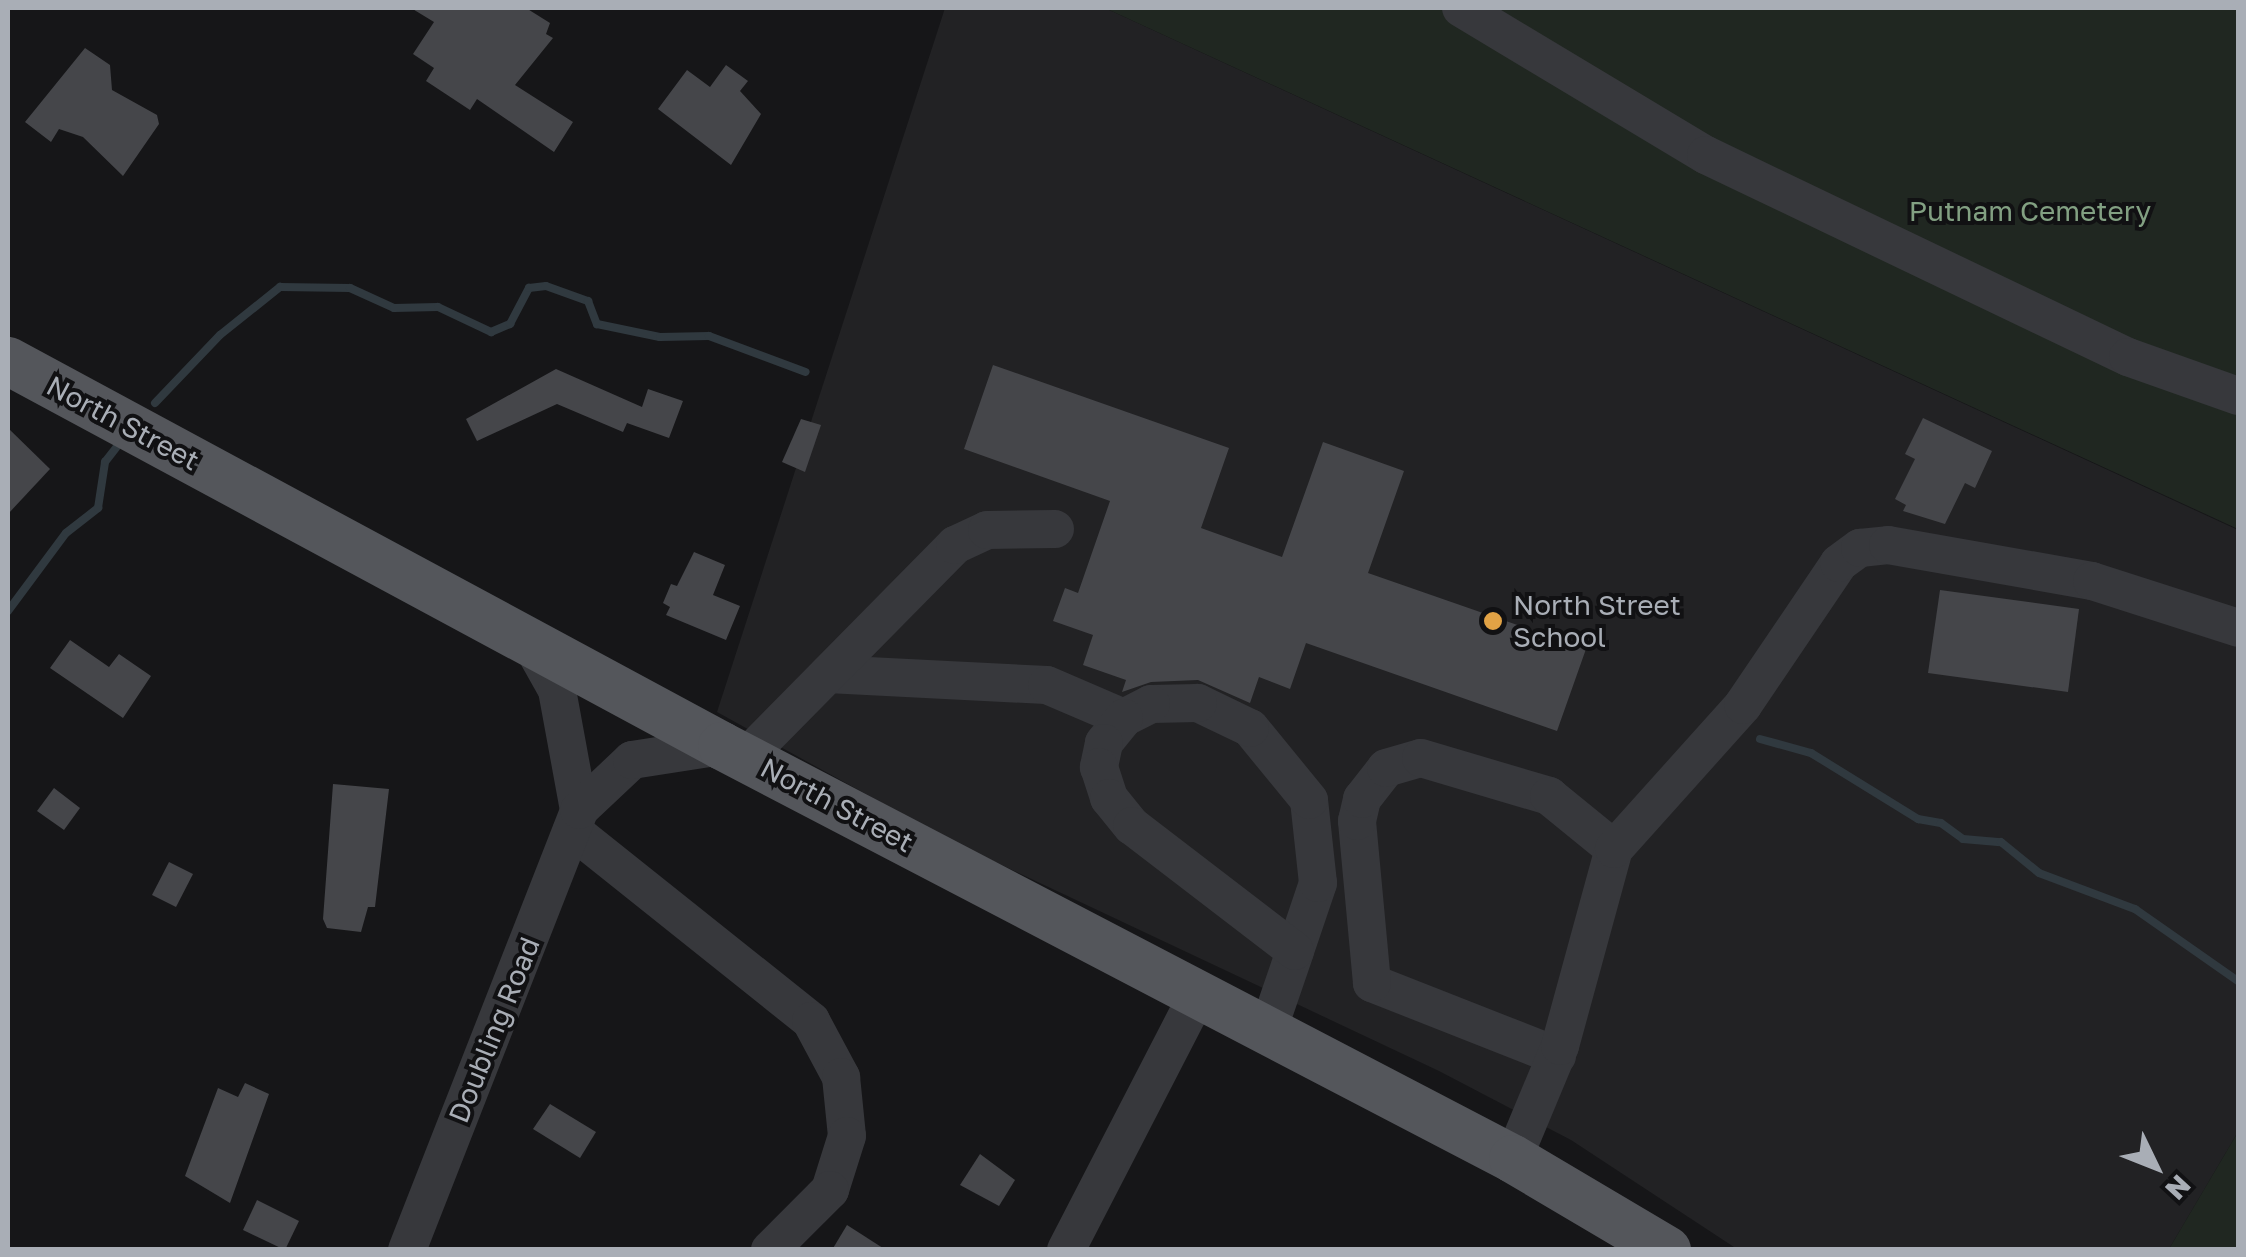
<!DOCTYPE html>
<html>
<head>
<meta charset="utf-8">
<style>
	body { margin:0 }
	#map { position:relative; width:2246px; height:1257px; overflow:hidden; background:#161618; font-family:"Golos Text",sans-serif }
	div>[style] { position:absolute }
	.built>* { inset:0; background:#222224 }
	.green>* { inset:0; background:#202721 }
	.stream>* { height:8px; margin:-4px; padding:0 4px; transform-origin:4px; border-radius:4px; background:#30393f }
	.building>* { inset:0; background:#45464a }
	.minor>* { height:38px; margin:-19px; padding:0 19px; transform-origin:19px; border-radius:19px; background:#37383c }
	.major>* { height:48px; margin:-24px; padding:0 24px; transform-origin:24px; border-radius:24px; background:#54565b }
	.dots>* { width:28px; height:28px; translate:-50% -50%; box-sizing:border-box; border:5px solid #111113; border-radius:50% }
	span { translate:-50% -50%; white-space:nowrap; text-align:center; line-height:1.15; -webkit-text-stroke:8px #111113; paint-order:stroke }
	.park-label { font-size:28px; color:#82a082 }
	.street-label { font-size:28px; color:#a9aeb6 }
	.poi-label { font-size:28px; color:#a9aeb6 }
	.left { translate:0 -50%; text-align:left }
	.frame { position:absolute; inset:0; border:10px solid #a9aeb6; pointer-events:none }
	.north { position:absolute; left:2106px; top:1117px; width:100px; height:100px; -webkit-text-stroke:8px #111113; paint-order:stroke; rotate:133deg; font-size:28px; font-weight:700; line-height:40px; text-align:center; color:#a9aeb6 }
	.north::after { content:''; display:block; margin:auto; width:35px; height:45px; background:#a9aeb6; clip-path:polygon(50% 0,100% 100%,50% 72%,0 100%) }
</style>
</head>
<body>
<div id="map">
	<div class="built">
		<div style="clip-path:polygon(945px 8px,1105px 8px,2238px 530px,2238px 1132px,2169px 1249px,1737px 1249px,1571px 1140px,1439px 1071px,953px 842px,717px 712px)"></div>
	</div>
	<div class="green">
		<div style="clip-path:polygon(1105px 8px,2238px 8px,2238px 530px,2238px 529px)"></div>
		<div style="clip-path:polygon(2238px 1132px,2238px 1249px,2169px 1249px)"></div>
	</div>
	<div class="stream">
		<div style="left:155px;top:403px;width:94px;rotate:-46.3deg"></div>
		<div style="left:220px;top:335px;width:77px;rotate:-38.7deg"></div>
		<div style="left:280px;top:287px;width:70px;rotate:0.8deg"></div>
		<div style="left:350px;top:288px;width:48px;rotate:24.4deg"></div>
		<div style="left:394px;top:308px;width:44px;rotate:-1.3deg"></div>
		<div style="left:438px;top:307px;width:59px;rotate:25.3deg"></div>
		<div style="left:491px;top:332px;width:21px;rotate:-23deg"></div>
		<div style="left:510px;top:324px;width:41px;rotate:-62.2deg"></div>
		<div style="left:529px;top:288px;width:17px;rotate:-7deg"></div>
		<div style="left:546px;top:286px;width:45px;rotate:19.7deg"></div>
		<div style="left:588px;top:301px;width:25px;rotate:69deg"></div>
		<div style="left:597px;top:324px;width:64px;rotate:11.7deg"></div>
		<div style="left:660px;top:337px;width:49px;rotate:-1.2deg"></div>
		<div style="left:709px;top:336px;width:103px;rotate:20.4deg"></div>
		<div style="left:8px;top:611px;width:97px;rotate:-53.4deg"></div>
		<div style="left:66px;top:533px;width:41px;rotate:-38deg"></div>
		<div style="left:98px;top:508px;width:47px;rotate:-81.3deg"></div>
		<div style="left:105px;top:462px;width:18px;rotate:-52deg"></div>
		<div style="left:1760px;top:739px;width:53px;rotate:15.4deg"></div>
		<div style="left:1811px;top:753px;width:126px;rotate:31.7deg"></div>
		<div style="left:1918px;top:819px;width:23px;rotate:10deg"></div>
		<div style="left:1941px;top:823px;width:27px;rotate:36deg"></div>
		<div style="left:1963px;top:839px;width:38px;rotate:5deg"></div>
		<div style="left:2001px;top:842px;width:49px;rotate:39.2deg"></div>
		<div style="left:2039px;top:873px;width:103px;rotate:20.6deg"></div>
		<div style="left:2135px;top:909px;width:126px;rotate:35deg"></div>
	</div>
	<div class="building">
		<div style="clip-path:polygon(411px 8px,526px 8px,550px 23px,546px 34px,553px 38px,515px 85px,573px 122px,554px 152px,477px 99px,470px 110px,426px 81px,434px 68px,413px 54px,434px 22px)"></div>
		<div style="clip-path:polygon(85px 48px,110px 65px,112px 90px,157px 115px,159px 124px,123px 176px,83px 137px,59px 129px,51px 142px,25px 122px)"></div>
		<div style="clip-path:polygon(726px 65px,748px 81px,740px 91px,761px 114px,731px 165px,658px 109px,687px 70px,710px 87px)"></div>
		<div style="clip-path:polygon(993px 365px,1229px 448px,1201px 528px,1282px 557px,1323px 442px,1404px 471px,1368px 573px,1586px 649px,1557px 731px,1306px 643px,1290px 689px,1259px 677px,1250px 703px,1198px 680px,1151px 682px,1122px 692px,1126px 680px,1083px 665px,1093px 635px,1053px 621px,1065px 588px,1078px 593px,1110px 501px,964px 449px)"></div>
		<div style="clip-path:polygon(556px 369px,642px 407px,648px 389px,683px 401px,669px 438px,627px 423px,623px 432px,557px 404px,477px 441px,466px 419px)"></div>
		<div style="clip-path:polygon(1923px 418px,1992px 451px,1975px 488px,1965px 483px,1945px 524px,1903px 511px,1906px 505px,1895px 499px,1915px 459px,1905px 454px)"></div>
		<div style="clip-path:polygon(801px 419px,821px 425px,805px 472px,782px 462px)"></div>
		<div style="clip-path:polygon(8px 428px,50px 469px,8px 514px)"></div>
		<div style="clip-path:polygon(694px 552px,725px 565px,713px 595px,740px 606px,726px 640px,666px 615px,670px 607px,663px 603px,671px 584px,677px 586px)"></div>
		<div style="clip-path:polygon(1940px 590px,2079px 609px,2068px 692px,1928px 673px)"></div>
		<div style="clip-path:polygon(70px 640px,109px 667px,119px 654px,151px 676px,123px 718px,50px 668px)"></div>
		<div style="clip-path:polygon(333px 784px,389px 789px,375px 907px,368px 907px,361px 932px,327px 928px,323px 919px)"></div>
		<div style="clip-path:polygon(54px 788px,80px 808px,64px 830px,37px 811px)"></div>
		<div style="clip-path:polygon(169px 862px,193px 874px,176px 907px,152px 895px)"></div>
		<div style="clip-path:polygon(245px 1083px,269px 1094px,230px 1203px,185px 1176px,218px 1088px,238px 1097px)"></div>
		<div style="clip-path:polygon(550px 1104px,596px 1132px,580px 1158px,533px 1129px)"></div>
		<div style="clip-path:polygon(980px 1154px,1015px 1180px,999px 1206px,960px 1185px)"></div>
		<div style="clip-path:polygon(257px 1200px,299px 1221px,285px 1250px,243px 1230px)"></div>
		<div style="clip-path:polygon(847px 1225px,886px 1250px,832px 1250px)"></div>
	</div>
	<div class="minor">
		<div style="left:1461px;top:8px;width:286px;rotate:31deg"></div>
		<div style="left:1706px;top:155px;width:468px;rotate:25.6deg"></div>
		<div style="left:2128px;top:357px;width:117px;rotate:19.5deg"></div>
		<div style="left:530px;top:642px;width:55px;rotate:60.6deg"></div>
		<div style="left:557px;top:690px;width:122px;rotate:79.6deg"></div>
		<div style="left:828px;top:674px;width:219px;rotate:2.9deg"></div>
		<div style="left:1047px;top:685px;width:84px;rotate:23.2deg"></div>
		<div style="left:746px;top:757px;width:298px;rotate:-45.4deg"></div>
		<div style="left:955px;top:545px;width:35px;rotate:-25deg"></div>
		<div style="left:987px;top:530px;width:68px;rotate:-0.8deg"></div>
		<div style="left:572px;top:830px;width:306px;rotate:38.6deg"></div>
		<div style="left:811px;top:1021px;width:64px;rotate:61.8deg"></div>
		<div style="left:841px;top:1077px;width:59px;rotate:84.2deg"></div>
		<div style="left:847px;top:1136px;width:57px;rotate:107.5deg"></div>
		<div style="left:830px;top:1190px;width:85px;rotate:135deg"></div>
		<div style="left:1268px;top:1030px;width:83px;rotate:-71.1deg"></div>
		<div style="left:1295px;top:951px;width:72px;rotate:-71.3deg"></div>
		<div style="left:1318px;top:883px;width:83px;rotate:-96.2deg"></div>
		<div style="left:1309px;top:800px;width:93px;rotate:-129.3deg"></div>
		<div style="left:1250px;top:728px;width:58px;rotate:-154.3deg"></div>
		<div style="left:1198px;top:703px;width:47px;rotate:178.8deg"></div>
		<div style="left:1151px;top:704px;width:30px;rotate:153deg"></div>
		<div style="left:1124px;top:718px;width:32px;rotate:129deg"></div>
		<div style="left:1104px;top:743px;width:25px;rotate:102deg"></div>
		<div style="left:1099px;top:767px;width:33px;rotate:72deg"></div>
		<div style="left:1109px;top:798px;width:36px;rotate:51deg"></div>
		<div style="left:1132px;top:826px;width:205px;rotate:37.5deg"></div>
		<div style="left:1557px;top:1056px;width:199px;rotate:-158.5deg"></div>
		<div style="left:1372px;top:983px;width:163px;rotate:-95.3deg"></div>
		<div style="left:1357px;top:821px;width:23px;rotate:-77deg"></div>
		<div style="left:1362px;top:799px;width:39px;rotate:-52deg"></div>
		<div style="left:1386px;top:768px;width:36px;rotate:-16deg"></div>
		<div style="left:1421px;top:758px;width:134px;rotate:16.5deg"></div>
		<div style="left:1549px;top:796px;width:84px;rotate:39.2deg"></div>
		<div style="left:1513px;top:1159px;width:122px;rotate:-67.4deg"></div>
		<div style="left:1560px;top:1046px;width:204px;rotate:-74.7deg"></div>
		<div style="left:1614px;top:849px;width:193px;rotate:-48.1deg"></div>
		<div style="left:1743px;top:705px;width:171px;rotate:-55.9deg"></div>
		<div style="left:1839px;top:563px;width:26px;rotate:-36deg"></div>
		<div style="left:1860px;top:548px;width:28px;rotate:-6deg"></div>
		<div style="left:1888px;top:545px;width:207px;rotate:10deg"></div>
		<div style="left:2092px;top:581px;width:153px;rotate:17.8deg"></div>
		<div style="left:407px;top:1250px;width:472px;rotate:-68.6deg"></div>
		<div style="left:579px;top:810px;width:73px;rotate:-43.3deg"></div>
		<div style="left:632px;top:760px;width:91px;rotate:-8.8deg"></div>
		<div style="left:1066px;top:1250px;width:288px;rotate:-62.7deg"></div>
	</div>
	<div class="major">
		<div style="left:8px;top:361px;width:811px;rotate:28.33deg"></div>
		<div style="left:722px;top:746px;width:892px;rotate:27.57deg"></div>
		<div style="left:1513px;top:1159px;width:179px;rotate:30.6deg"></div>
	</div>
	<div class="dots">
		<div style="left:1493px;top:621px;background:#e1a245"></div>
	</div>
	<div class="park-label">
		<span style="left:2030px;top:211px">Putnam Cemetery</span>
	</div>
	<div class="street-label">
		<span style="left:123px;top:423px;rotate:28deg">North Street</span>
		<span style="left:837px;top:805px;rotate:28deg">North Street</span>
		<span style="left:494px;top:1030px;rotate:-68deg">Doubling Road</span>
	</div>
	<div class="poi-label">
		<span class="left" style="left:1513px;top:621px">North Street<br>School</span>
	</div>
	<div class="frame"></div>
	<div class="north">N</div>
</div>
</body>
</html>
